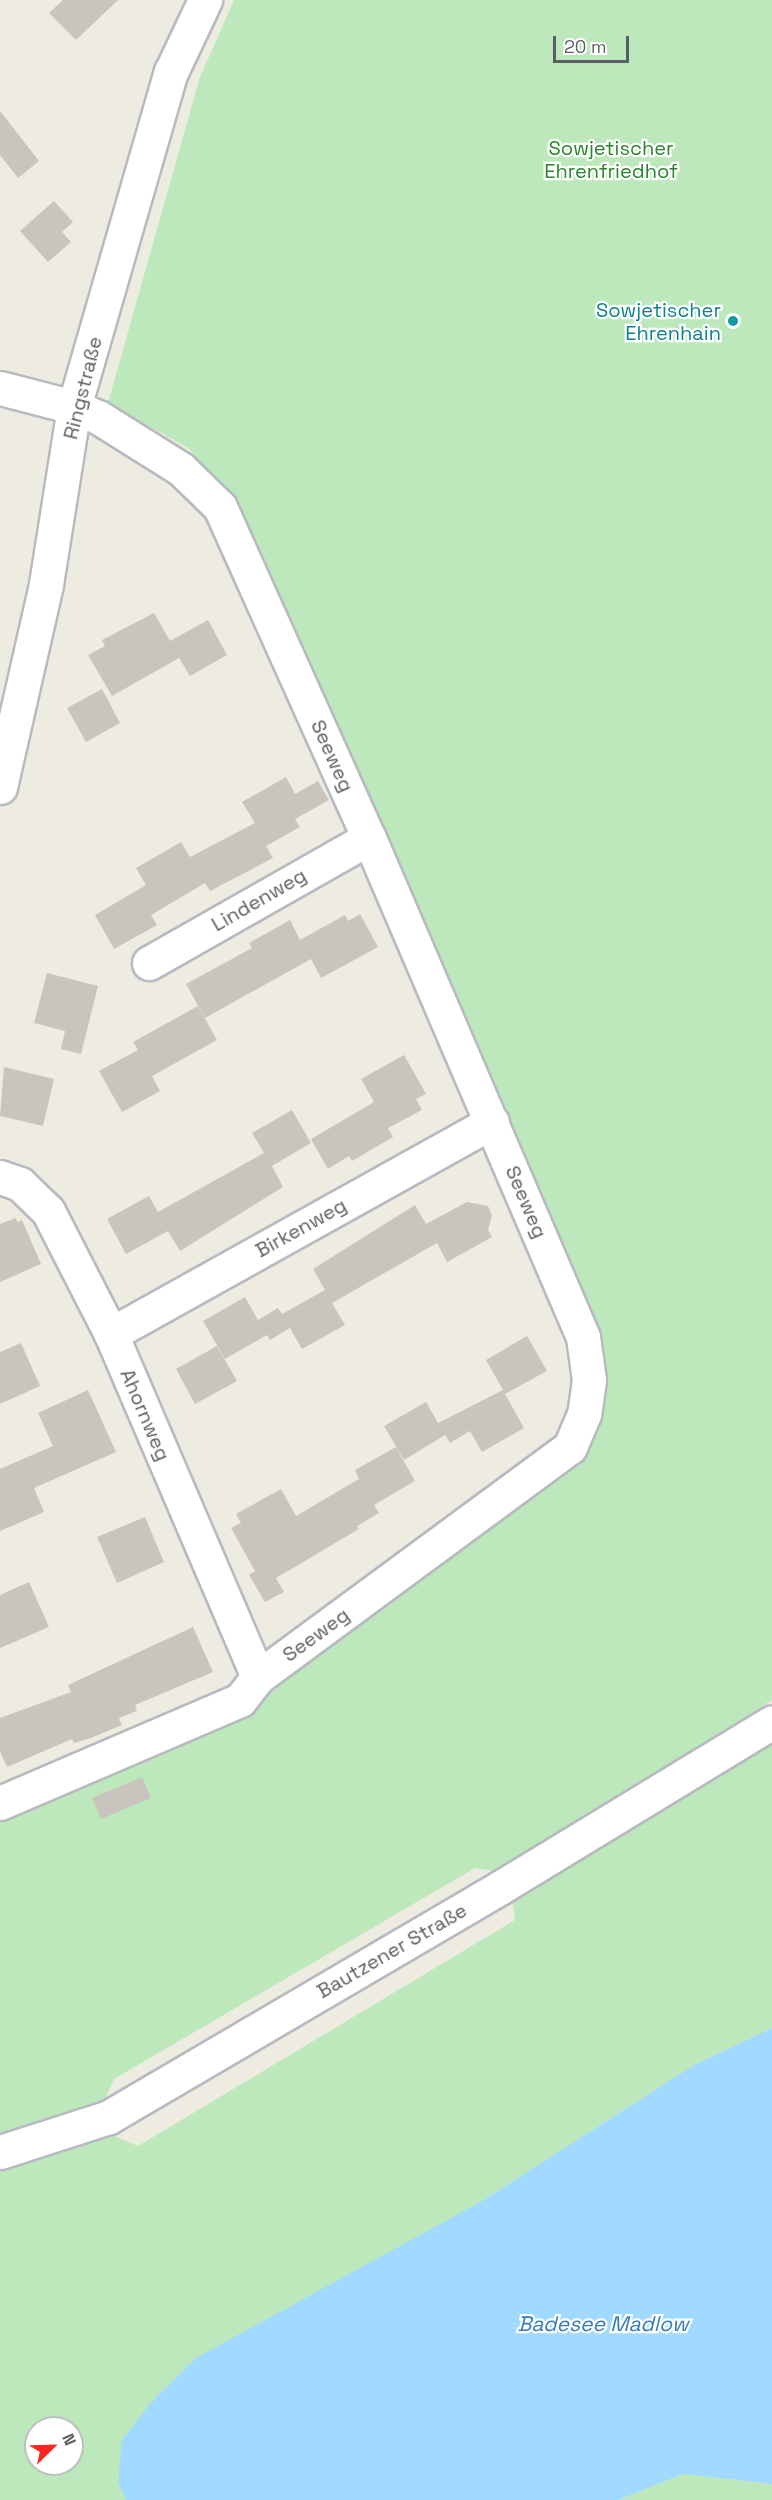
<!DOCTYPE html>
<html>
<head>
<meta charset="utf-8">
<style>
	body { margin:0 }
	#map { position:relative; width:772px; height:2500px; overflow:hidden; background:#eeebe1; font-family:"Space Grotesk",sans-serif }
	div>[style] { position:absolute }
	.green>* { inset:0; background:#bde8bb }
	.water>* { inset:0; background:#a1d9ff }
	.building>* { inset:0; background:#c9c5be }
	.roads { filter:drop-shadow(2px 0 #b7babf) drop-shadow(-2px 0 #b7babf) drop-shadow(0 2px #b7babf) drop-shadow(0 -2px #b7babf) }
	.minor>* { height:33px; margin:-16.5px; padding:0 16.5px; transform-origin:16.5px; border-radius:16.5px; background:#fff }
	.dots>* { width:16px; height:16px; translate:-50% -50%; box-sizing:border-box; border:3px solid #fff; border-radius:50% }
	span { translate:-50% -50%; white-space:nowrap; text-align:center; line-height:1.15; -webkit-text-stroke:4.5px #fff; paint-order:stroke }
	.park-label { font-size:20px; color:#2c822d }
	.culture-label { font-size:20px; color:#0d838f }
	.right { translate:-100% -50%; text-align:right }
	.street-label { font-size:20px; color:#5a5f64 }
	.water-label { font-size:21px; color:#357aba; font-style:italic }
	.north { position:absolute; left:24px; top:2416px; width:60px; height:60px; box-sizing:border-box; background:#fff; border:2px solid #bdbfc1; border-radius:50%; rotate:67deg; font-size:16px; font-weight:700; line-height:24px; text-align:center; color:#5a5f64 }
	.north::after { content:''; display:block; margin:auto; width:21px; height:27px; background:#f8281e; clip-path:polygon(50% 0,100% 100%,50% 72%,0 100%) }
	.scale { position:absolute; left:553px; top:36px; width:76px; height:27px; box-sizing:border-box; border:3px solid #5a5f64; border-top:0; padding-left:8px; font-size:18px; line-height:21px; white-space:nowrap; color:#5a5f64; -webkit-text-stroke:4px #fff; paint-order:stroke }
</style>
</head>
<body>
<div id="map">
	<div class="green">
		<div style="clip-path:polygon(234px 0,772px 0,772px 1700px,502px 1872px,475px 1868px,114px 2079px,102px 2106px,0 2138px,0 1820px,248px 1713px,270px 1689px,579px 1456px,596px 1331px,232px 494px,188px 448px,108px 403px,200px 77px)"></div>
		<div style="clip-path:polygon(evenodd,772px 1740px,772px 2028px,694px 2065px,482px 2201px,118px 2484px,126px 2500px,0 2500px,0 2163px,102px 2131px,138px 2146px,515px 1920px,512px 1900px,772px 1740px,36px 2428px,72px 2428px,72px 2464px,36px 2464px,36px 2428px)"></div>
		<div style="clip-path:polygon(683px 2474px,772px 2484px,772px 2500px,618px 2500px)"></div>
	</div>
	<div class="water">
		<div style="clip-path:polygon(772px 2028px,772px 2484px,683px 2474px,618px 2500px,126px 2500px,118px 2484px,122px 2440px,153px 2400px,196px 2358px,482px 2201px,694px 2065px)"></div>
	</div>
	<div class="building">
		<div style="clip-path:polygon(63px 0,118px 0,76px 40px,49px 13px)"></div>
		<div style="clip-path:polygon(0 111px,39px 161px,18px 178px,0 155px)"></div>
		<div style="clip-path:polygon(54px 201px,73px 222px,62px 232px,71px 242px,48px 262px,20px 231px)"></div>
		<div style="clip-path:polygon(154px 613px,170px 641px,208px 620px,227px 655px,190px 676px,179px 658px,112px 696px,88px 655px,105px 646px,102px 640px)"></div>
		<div style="clip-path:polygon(102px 689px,120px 723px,86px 742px,67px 708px)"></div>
		<div style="clip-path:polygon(286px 777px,295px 794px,318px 781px,329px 800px,295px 819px,300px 827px,266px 846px,273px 858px,210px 891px,205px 883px,151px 915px,157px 925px,114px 949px,95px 915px,146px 885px,136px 868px,181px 842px,190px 857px,255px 823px,242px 802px)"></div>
		<div style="clip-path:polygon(360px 914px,378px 947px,321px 978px,311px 959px,205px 1018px,186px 984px,252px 948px,249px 943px,290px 920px,300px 940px,345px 915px,348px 921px)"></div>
		<div style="clip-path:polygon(47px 973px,98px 986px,81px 1054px,61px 1049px,65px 1031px,34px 1023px)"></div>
		<div style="clip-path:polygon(198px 1006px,217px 1040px,152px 1076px,160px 1091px,122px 1112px,99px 1071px,138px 1050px,133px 1042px)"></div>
		<div style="clip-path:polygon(404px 1055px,426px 1094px,416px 1099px,422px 1110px,388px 1128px,393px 1137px,352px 1161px,349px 1156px,328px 1169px,311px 1139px,374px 1102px,361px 1079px)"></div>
		<div style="clip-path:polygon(4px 1067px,54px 1079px,43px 1126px,0 1116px)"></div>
		<div style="clip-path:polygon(292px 1110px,311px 1143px,272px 1166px,283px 1187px,180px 1251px,168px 1231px,126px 1254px,107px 1219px,149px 1196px,158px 1212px,264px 1153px,252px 1133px)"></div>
		<div style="clip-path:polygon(467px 1202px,488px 1206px,492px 1215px,488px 1230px,492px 1237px,447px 1262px,437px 1243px,332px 1303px,345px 1325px,302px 1349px,290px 1328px,270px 1340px,267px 1335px,225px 1359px,203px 1321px,245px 1297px,258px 1320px,278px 1308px,282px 1314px,325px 1290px,313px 1269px,415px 1205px,426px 1224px)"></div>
		<div style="clip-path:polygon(16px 1218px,17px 1222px,22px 1220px,41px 1264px,0 1282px,0 1224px)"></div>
		<div style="clip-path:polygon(527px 1336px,547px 1371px,505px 1394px,524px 1428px,482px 1452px,470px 1431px,450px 1443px,445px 1435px,404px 1460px,384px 1426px,426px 1402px,438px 1423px,503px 1390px,486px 1360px)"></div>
		<div style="clip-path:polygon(21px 1343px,40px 1386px,0 1404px,0 1352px)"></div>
		<div style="clip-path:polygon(217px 1346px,237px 1381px,195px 1404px,176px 1369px)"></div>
		<div style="clip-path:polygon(88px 1390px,116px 1452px,34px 1488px,44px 1512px,0 1531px,0 1469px,53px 1446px,38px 1413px)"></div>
		<div style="clip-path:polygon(396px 1447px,415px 1481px,374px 1505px,379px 1513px,357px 1526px,359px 1529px,276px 1578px,284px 1592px,265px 1602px,249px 1575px,255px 1571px,231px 1528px,241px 1523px,236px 1514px,281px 1489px,296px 1516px,359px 1479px,355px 1470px)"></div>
		<div style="clip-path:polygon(145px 1517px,164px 1562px,117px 1583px,97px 1537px)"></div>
		<div style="clip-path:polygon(29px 1582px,49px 1627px,0 1648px,0 1595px)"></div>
		<div style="clip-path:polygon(193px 1627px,213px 1672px,135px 1705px,137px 1711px,119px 1718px,122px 1725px,91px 1738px,74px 1743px,72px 1739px,7px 1767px,0 1751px,0 1718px,71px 1692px,68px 1685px)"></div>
		<div style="clip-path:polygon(142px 1777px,151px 1798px,101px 1819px,92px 1798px)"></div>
	</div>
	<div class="roads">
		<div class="minor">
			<div style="left:0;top:388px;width:76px;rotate:14.4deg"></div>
			<div style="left:74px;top:407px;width:26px;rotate:23deg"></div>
			<div style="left:98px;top:417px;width:98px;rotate:32.1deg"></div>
			<div style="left:181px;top:469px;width:54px;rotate:44.3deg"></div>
			<div style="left:220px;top:507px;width:363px;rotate:65.8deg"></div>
			<div style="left:369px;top:838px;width:543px;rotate:66.79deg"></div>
			<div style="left:583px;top:1337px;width:43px;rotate:82.1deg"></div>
			<div style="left:589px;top:1380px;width:34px;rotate:98deg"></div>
			<div style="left:584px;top:1414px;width:36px;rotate:113deg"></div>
			<div style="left:570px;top:1447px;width:388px;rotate:143.6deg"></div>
			<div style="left:258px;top:1677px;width:29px;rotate:128deg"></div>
			<div style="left:240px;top:1700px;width:261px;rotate:156.8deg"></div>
			<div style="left:0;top:787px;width:208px;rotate:-77.2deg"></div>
			<div style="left:46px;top:584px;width:179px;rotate:-81deg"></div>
			<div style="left:74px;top:407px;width:349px;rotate:-73.9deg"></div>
			<div style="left:171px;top:72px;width:80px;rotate:-64.7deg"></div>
			<div style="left:149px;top:963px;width:253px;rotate:-29.6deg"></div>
			<div style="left:0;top:1177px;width:21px;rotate:19deg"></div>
			<div style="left:20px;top:1184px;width:39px;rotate:44deg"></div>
			<div style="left:48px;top:1211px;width:138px;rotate:62.9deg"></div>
			<div style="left:111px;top:1334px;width:373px;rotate:66.8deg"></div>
			<div style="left:111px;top:1334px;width:436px;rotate:-29.1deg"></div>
			<div style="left:0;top:2152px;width:114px;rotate:-17.8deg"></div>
			<div style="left:109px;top:2117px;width:454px;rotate:-30.4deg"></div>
			<div style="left:501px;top:1887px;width:317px;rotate:-31.3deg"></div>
		</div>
	</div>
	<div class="dots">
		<div style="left:733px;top:321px;background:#0f9aa8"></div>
	</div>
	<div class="park-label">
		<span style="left:611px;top:160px">Sowjetischer<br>Ehrenfriedhof</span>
	</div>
	<div class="culture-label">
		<span class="right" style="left:721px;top:322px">Sowjetischer<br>Ehrenhain</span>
	</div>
	<div class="street-label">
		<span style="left:83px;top:388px;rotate:-76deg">Ringstraße</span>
		<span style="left:332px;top:756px;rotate:66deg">Seeweg</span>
		<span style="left:259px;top:900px;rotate:-30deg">Lindenweg</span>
		<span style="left:526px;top:1202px;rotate:67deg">Seeweg</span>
		<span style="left:301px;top:1228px;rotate:-29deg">Birkenweg</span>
		<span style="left:145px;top:1415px;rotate:67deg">Ahornweg</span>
		<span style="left:316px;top:1635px;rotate:-36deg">Seeweg</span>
		<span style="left:392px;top:1951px;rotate:-30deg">Bautzener Straße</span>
	</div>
	<div class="water-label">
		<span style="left:603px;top:2324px">Badesee Madlow</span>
	</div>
	<div class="north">N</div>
	<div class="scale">20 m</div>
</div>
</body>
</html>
